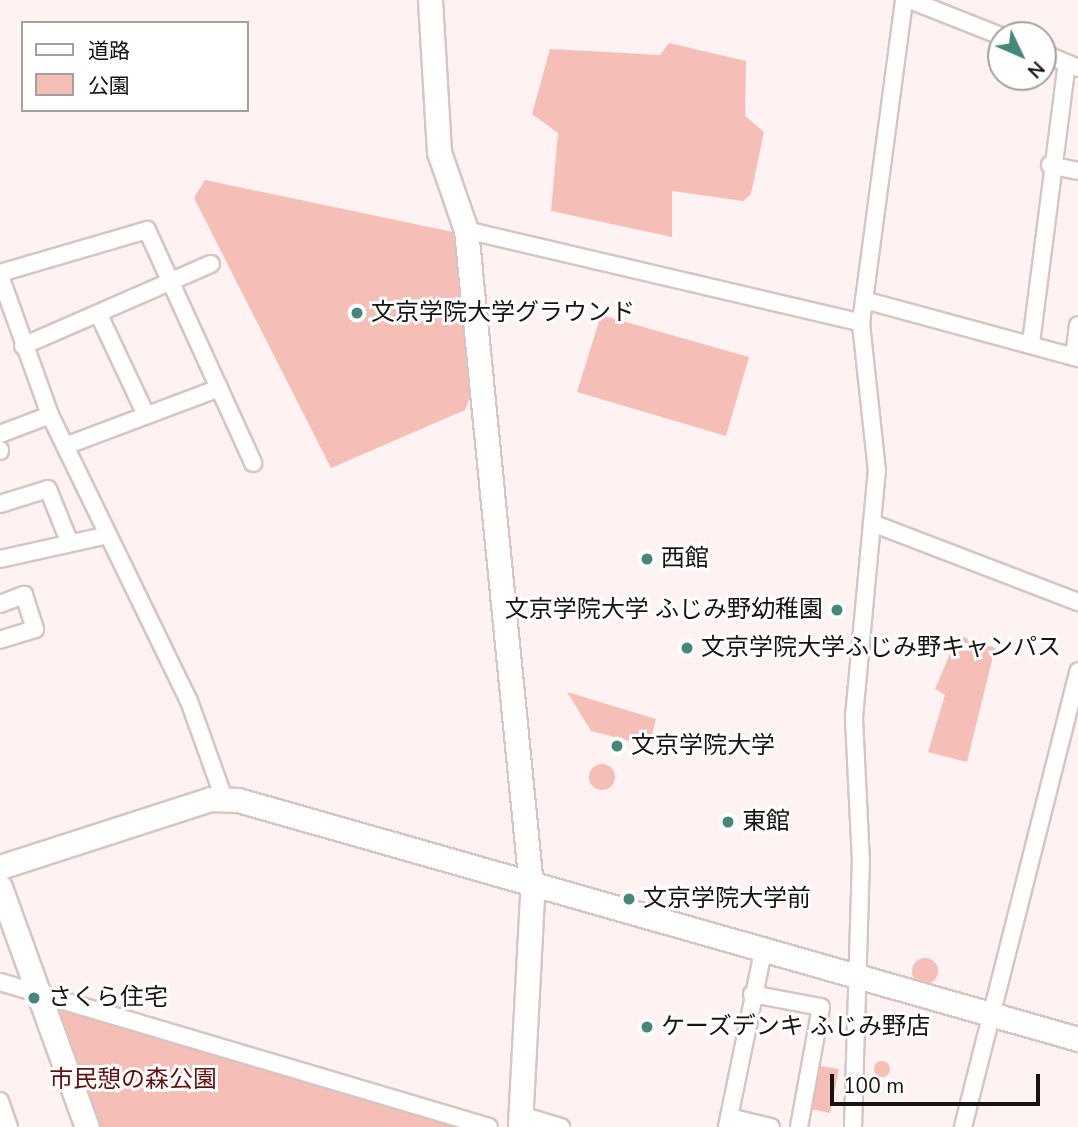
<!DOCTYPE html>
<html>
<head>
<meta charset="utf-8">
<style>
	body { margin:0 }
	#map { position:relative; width:1078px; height:1127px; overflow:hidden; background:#fef3f2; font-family:"Nunito Sans","Noto Sans JP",sans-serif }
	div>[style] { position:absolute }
	.green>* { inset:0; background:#f5bfb7 }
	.round { border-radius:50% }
	.roads { filter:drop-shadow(2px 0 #d6c5c3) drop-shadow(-2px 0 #d6c5c3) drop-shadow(0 2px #d6c5c3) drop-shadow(0 -2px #d6c5c3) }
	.street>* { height:16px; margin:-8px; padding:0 8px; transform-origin:8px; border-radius:8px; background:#fff }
	.secondary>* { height:23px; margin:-11.5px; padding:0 11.5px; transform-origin:11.5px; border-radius:11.5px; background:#fff }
	.dots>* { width:19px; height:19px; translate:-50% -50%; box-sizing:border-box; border:4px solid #fff; border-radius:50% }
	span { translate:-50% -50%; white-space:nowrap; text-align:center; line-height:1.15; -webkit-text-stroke:6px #fff; paint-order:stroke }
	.poi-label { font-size:24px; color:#181211 }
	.left { translate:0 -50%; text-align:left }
	.right { translate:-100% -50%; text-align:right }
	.park-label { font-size:24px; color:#64100c }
	.legend { position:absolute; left:21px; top:21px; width:228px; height:91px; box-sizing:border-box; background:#fff; border:2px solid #a3a0a0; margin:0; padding:9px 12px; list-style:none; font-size:21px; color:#181211 }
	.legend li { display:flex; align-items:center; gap:14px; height:35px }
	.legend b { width:35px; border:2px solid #a3a0a0 }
	.north { position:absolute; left:987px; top:21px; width:70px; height:70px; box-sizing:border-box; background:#fff; border:2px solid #a3a0a0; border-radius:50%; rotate:134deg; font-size:19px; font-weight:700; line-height:28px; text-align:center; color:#181211 }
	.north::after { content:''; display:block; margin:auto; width:24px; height:32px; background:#45887a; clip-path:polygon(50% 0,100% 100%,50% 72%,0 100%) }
	.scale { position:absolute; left:830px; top:1074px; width:210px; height:32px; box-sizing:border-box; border:4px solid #181211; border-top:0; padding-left:9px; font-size:21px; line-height:24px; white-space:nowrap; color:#181211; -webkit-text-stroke:5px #fff; paint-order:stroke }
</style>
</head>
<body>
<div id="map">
	<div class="green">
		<div style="clip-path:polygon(669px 43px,746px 61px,745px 116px,764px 132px,751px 194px,743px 201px,672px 191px,672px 237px,551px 211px,558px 133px,532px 114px,550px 49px,660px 55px)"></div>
		<div style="clip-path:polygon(205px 180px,453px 232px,471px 395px,465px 410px,331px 468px,194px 198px)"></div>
		<div style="clip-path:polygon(601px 315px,749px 357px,726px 436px,577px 392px)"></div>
		<div style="clip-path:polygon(958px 635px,995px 648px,967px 762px,928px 752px,945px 695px,935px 689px)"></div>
		<div style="clip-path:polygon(567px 692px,656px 719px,649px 746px,591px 731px)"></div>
		<div class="round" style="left:589px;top:764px;width:26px;height:26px"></div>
		<div class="round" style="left:912px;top:958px;width:26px;height:26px"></div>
		<div style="clip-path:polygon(57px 1009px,466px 1127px,98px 1127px)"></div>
		<div class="round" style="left:874px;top:1061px;width:16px;height:16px"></div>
		<div style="clip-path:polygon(814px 1065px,839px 1069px,830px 1113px,806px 1108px)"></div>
	</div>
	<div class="roads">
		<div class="street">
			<div style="left:910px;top:0;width:98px;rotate:21.6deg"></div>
			<div style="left:1043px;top:53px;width:38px;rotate:23deg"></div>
			<div style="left:1050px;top:165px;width:29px;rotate:12deg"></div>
			<div style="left:466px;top:230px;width:406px;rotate:13.2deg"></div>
			<div style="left:0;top:273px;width:153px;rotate:-16.3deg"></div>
			<div style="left:147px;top:230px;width:256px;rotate:65.5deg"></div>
			<div style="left:0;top:276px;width:148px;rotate:70.2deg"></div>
			<div style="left:50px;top:415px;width:318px;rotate:64.1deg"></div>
			<div style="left:189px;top:701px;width:103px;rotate:70.2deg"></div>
			<div style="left:864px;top:300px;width:222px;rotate:15.2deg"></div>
			<div style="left:99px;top:315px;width:110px;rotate:64.8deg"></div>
			<div style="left:1031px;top:343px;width:282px;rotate:-82.7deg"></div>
			<div style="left:23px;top:346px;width:205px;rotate:-23.6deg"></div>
			<div style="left:1074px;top:357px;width:32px;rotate:-83deg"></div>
			<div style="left:0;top:434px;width:53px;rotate:-20.8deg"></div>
			<div style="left:65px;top:446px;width:165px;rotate:-20.6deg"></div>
			<div style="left:0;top:450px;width:1px;rotate:90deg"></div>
			<div style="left:0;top:504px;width:50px;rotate:-17.4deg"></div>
			<div style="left:48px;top:489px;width:56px;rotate:68deg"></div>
			<div style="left:872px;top:523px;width:221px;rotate:21deg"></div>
			<div style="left:0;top:559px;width:111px;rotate:-12.5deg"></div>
			<div style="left:0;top:604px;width:26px;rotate:-21deg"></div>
			<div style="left:24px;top:595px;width:36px;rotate:72deg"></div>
			<div style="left:35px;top:629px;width:37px;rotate:163deg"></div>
			<div style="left:0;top:982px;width:510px;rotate:16.52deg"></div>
			<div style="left:752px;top:994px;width:70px;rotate:10.7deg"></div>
			<div style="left:821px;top:1007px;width:122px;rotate:100.4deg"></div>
			<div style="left:0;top:1101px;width:28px;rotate:71deg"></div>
			<div style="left:521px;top:1115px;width:42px;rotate:16.7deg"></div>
			<div style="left:729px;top:1117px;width:43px;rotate:13.4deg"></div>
			<div style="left:727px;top:1127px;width:184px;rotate:-78.4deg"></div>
			<div style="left:853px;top:1127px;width:265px;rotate:-88.3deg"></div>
			<div style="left:861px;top:862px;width:145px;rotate:-92.8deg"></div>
			<div style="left:854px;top:717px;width:247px;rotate:-84.7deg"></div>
			<div style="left:877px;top:471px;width:149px;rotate:-96.2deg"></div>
			<div style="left:861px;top:323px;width:326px;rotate:-82.4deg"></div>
			<div style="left:963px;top:1127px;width:470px;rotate:-75.8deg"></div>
		</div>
		<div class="secondary">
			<div style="left:430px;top:0;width:152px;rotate:86.6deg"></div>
			<div style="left:439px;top:152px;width:83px;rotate:70.9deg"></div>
			<div style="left:466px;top:230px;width:669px;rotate:84.34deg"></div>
			<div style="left:532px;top:896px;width:231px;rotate:93deg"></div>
			<div style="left:0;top:867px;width:221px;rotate:-17.9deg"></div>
			<div style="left:210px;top:799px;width:28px;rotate:2deg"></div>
			<div style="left:238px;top:800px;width:873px;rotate:15.88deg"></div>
			<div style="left:0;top:887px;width:255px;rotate:70.1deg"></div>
		</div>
	</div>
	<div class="dots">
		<div style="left:357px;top:313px;background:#45887a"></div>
		<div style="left:647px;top:559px;background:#45887a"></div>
		<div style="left:837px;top:610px;background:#45887a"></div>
		<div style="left:687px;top:648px;background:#45887a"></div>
		<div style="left:617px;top:746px;background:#45887a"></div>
		<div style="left:728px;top:822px;background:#45887a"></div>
		<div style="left:629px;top:899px;background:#45887a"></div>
		<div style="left:34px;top:998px;background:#45887a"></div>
		<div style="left:647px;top:1027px;background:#45887a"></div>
	</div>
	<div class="poi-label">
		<span class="left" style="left:371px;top:313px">文京学院大学グラウンド</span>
		<span class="left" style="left:661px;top:559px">西館</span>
		<span class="right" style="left:823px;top:610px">文京学院大学 ふじみ野幼稚園</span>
		<span class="left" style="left:701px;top:648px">文京学院大学ふじみ野キャンパス</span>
		<span class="left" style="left:631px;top:746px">文京学院大学</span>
		<span class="left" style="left:742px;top:822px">東館</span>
		<span class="left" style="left:643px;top:899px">文京学院大学前</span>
		<span class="left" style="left:48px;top:998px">さくら住宅</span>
		<span class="left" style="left:661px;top:1027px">ケーズデンキ ふじみ野店</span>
	</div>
	<div class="park-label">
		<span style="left:133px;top:1080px">市民憩の森公園</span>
	</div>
	<ul class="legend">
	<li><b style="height:9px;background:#fff"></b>道路</li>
	<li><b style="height:19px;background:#f5bfb7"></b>公園</li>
	</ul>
	<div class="north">N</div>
	<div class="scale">100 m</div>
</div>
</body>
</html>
